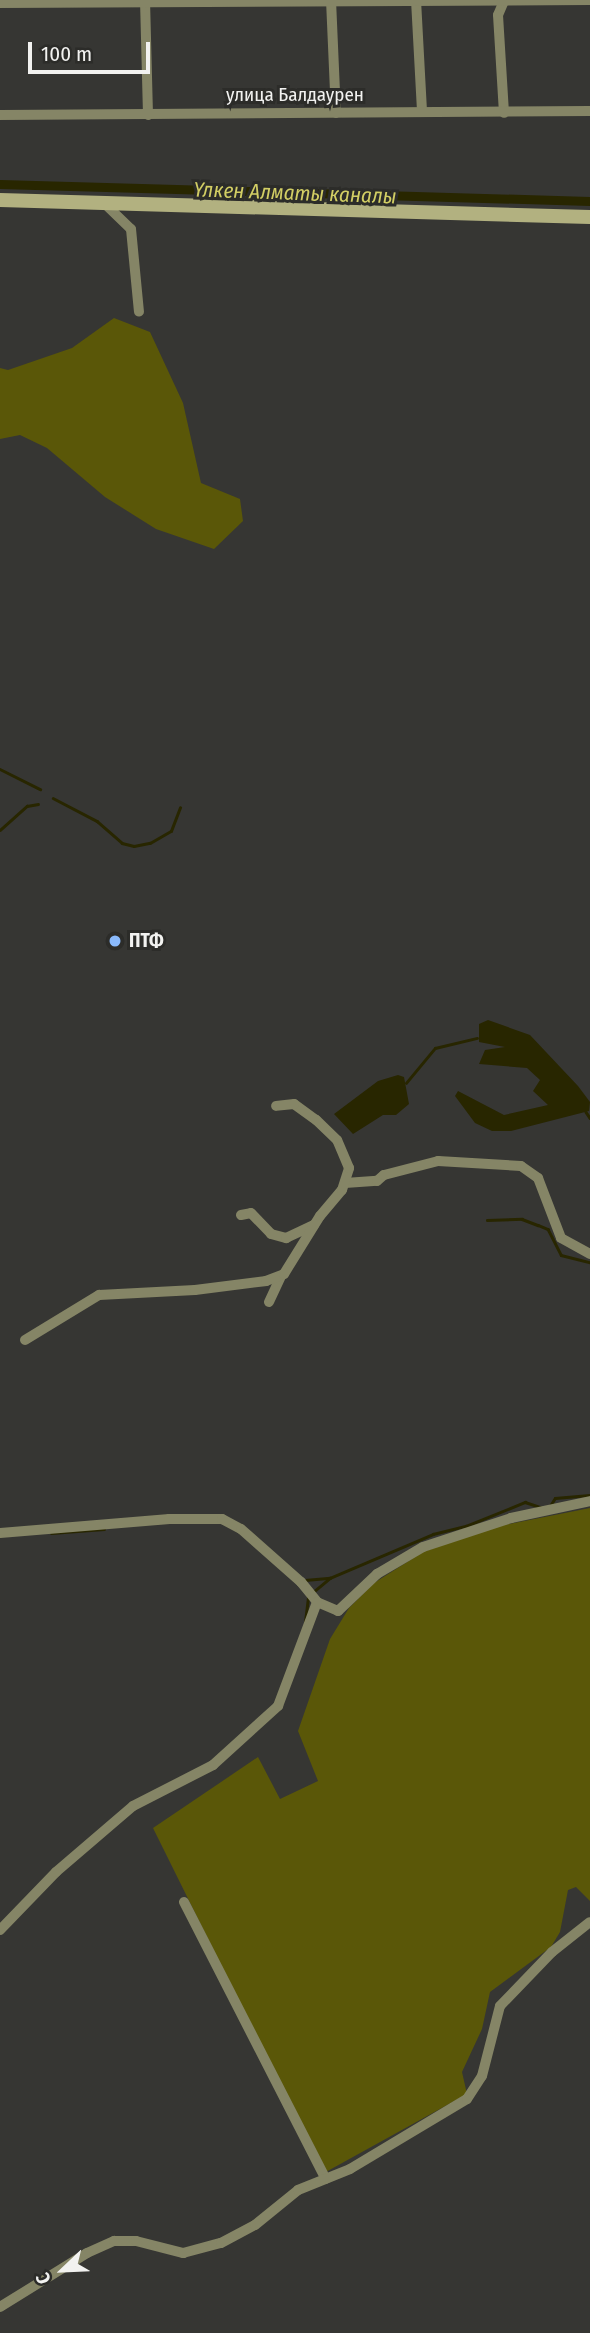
<!DOCTYPE html>
<html>
<head>
<meta charset="utf-8">
<style>
	body { margin:0 }
	#map { position:relative; width:590px; height:2333px; overflow:hidden; background:#363633; font-family:"Fira Sans Condensed",sans-serif }
	div>[style] { position:absolute }
	.green>* { inset:0; background:#5a5708 }
	.water>* { inset:0; background:#282600 }
	.stream>* { height:2.5px; margin:-1.25px; padding:0 1.25px; transform-origin:1.25px; border-radius:1.25px; background:#282600 }
	.canal>* { height:9px; margin:-4.5px; padding:0 4.5px; transform-origin:4.5px; border-radius:4.5px; background:#282600 }
	.street>* { height:10px; margin:-5px; padding:0 5px; transform-origin:5px; border-radius:5px; background:#858566 }
	.secondary>* { height:14px; margin:-7px; padding:0 7px; transform-origin:7px; border-radius:7px; background:#b2b180 }
	.dots>* { width:19px; height:19px; translate:-50% -50%; box-sizing:border-box; border:4px solid #2c2c29; border-radius:50% }
	span { translate:-50% -50%; white-space:nowrap; text-align:center; line-height:1.15; -webkit-text-stroke:6px #2c2c29; paint-order:stroke }
	.street-label { font-size:19px; color:#f2f2f0 }
	.poi-label { font-size:19px; color:#f2f2f0; font-weight:700 }
	.left { translate:0 -50%; text-align:left }
	.water-label { font-size:21px; color:#d2ce64; font-style:italic }
	.north { position:absolute; left:28px; top:2235px; width:70px; height:70px; -webkit-text-stroke:5px #2c2c29; paint-order:stroke; rotate:247deg; font-size:19px; font-weight:700; line-height:28px; text-align:center; color:#f2f2f0 }
	.north::after { content:''; display:block; margin:auto; width:24px; height:32px; background:#f2f2f0; clip-path:polygon(50% 0,100% 100%,50% 72%,0 100%) }
	.scale { position:absolute; left:28px; top:42px; width:122px; height:32px; box-sizing:border-box; border:4px solid #f2f2f0; border-top:0; padding-left:9px; font-size:21px; line-height:24px; white-space:nowrap; color:#f2f2f0; -webkit-text-stroke:5px #2c2c29; paint-order:stroke }
</style>
</head>
<body>
<div id="map">
	<div class="green">
		<div style="clip-path:polygon(114px 318px,150px 332px,183px 403px,201px 483px,240px 499px,243px 521px,214px 549px,156px 529px,105px 497px,47px 448px,20px 435px,0 439px,0 368px,8px 370px,72px 348px)"></div>
		<div style="clip-path:polygon(590px 1508px,590px 1901px,576px 1887px,568px 1890px,560px 1932px,551px 1947px,490px 1992px,482px 2029px,462px 2072px,467px 2094px,324px 2173px,153px 1828px,258px 1757px,280px 1799px,318px 1781px,298px 1731px,330px 1639px,349px 1608px,374px 1583px,423px 1552px,494px 1527px)"></div>
	</div>
	<div class="water">
		<div style="clip-path:polygon(488px 1020px,530px 1035px,578px 1086px,590px 1102px,589px 1111px,511px 1131px,492px 1131px,475px 1123px,455px 1096px,458px 1091px,504px 1115px,548px 1105px,533px 1091px,540px 1080px,527px 1068px,479px 1064px,485px 1050px,505px 1047px,479px 1042px,479px 1024px)"></div>
		<div style="clip-path:polygon(398px 1075px,404px 1077px,409px 1104px,396px 1115px,383px 1115px,353px 1134px,334px 1114px,378px 1081px)"></div>
	</div>
	<div class="stream">
		<div style="left:0;top:769px;width:45px;rotate:26.6deg"></div>
		<div style="left:53px;top:798px;width:50px;rotate:27.6deg"></div>
		<div style="left:97px;top:821px;width:33px;rotate:41deg"></div>
		<div style="left:122px;top:843px;width:12px;rotate:14deg"></div>
		<div style="left:134px;top:846px;width:16px;rotate:-11deg"></div>
		<div style="left:150px;top:843px;width:24px;rotate:-30deg"></div>
		<div style="left:171px;top:831px;width:25px;rotate:-69deg"></div>
		<div style="left:0;top:830px;width:36px;rotate:-42deg"></div>
		<div style="left:27px;top:806px;width:11px;rotate:-10deg"></div>
		<div style="left:406px;top:1083px;width:45px;rotate:-50.4deg"></div>
		<div style="left:435px;top:1048px;width:43px;rotate:-13.4deg"></div>
		<div style="left:586px;top:1112px;width:7px;rotate:56deg"></div>
		<div style="left:487px;top:1220px;width:35px;rotate:-2deg"></div>
		<div style="left:522px;top:1219px;width:17px;rotate:21deg"></div>
		<div style="left:538px;top:1225px;width:11px;rotate:22deg"></div>
		<div style="left:548px;top:1229px;width:29px;rotate:63deg"></div>
		<div style="left:561px;top:1255px;width:30px;rotate:14deg"></div>
		<div style="left:550px;top:1506px;width:9px;rotate:-58deg"></div>
		<div style="left:555px;top:1498px;width:35px;rotate:-5deg"></div>
		<div style="left:51px;top:1533px;width:53px;rotate:-4.3deg"></div>
		<div style="left:305px;top:1580px;width:25px;rotate:-5deg"></div>
		<div style="left:330px;top:1578px;width:112px;rotate:-23.1deg"></div>
		<div style="left:433px;top:1534px;width:34px;rotate:-14deg"></div>
		<div style="left:466px;top:1526px;width:64px;rotate:-22.1deg"></div>
		<div style="left:525px;top:1502px;width:16px;rotate:18deg"></div>
		<div style="left:312px;top:1593px;width:23px;rotate:-40deg"></div>
		<div style="left:305px;top:1622px;width:25px;rotate:-83deg"></div>
	</div>
	<div class="canal">
		<div style="left:0;top:184px;width:590px;rotate:1.65deg"></div>
	</div>
	<div class="street">
		<div style="left:145px;top:0;width:115px;rotate:88.5deg"></div>
		<div style="left:331px;top:0;width:113px;rotate:87.5deg"></div>
		<div style="left:416px;top:0;width:112px;rotate:86.9deg"></div>
		<div style="left:504px;top:1px;width:15px;rotate:113deg"></div>
		<div style="left:498px;top:15px;width:98px;rotate:86.5deg"></div>
		<div style="left:0;top:3px;width:590px;rotate:-0.29deg"></div>
		<div style="left:0;top:115px;width:590px;rotate:-0.39deg"></div>
		<div style="left:105px;top:204px;width:36px;rotate:44deg"></div>
		<div style="left:131px;top:229px;width:83px;rotate:84.5deg"></div>
		<div style="left:345px;top:1183px;width:32px;rotate:-4deg"></div>
		<div style="left:377px;top:1181px;width:9px;rotate:-41deg"></div>
		<div style="left:384px;top:1175px;width:56px;rotate:-14.5deg"></div>
		<div style="left:438px;top:1161px;width:83px;rotate:3.4deg"></div>
		<div style="left:521px;top:1166px;width:21px;rotate:35deg"></div>
		<div style="left:538px;top:1178px;width:64px;rotate:69deg"></div>
		<div style="left:561px;top:1238px;width:33px;rotate:29deg"></div>
		<div style="left:241px;top:1215px;width:10px;rotate:-11deg"></div>
		<div style="left:251px;top:1213px;width:29px;rotate:46deg"></div>
		<div style="left:271px;top:1234px;width:16px;rotate:15deg"></div>
		<div style="left:286px;top:1238px;width:31px;rotate:-25deg"></div>
		<div style="left:269px;top:1302px;width:29px;rotate:-65deg"></div>
		<div style="left:25px;top:1340px;width:87px;rotate:-31.3deg"></div>
		<div style="left:99px;top:1295px;width:96px;rotate:-3deg"></div>
		<div style="left:195px;top:1290px;width:72px;rotate:-7.2deg"></div>
		<div style="left:266px;top:1281px;width:19px;rotate:-21deg"></div>
		<div style="left:284px;top:1274px;width:68px;rotate:-58.2deg"></div>
		<div style="left:320px;top:1216px;width:34px;rotate:-50deg"></div>
		<div style="left:342px;top:1190px;width:23px;rotate:-72deg"></div>
		<div style="left:349px;top:1168px;width:30px;rotate:-113deg"></div>
		<div style="left:337px;top:1140px;width:29px;rotate:-136deg"></div>
		<div style="left:316px;top:1120px;width:27px;rotate:-144deg"></div>
		<div style="left:294px;top:1104px;width:18px;rotate:174deg"></div>
		<div style="left:0;top:1533px;width:170px;rotate:-4.7deg"></div>
		<div style="left:169px;top:1519px;width:53px"></div>
		<div style="left:222px;top:1519px;width:21px;rotate:28deg"></div>
		<div style="left:241px;top:1529px;width:80px;rotate:41.5deg"></div>
		<div style="left:301px;top:1582px;width:26px;rotate:51deg"></div>
		<div style="left:317px;top:1602px;width:23px;rotate:23deg"></div>
		<div style="left:338px;top:1611px;width:54px;rotate:-43.5deg"></div>
		<div style="left:377px;top:1574px;width:53px;rotate:-30.4deg"></div>
		<div style="left:423px;top:1547px;width:93px;rotate:-18.2deg"></div>
		<div style="left:511px;top:1518px;width:81px;rotate:-12.1deg"></div>
		<div style="left:184px;top:1902px;width:311px;rotate:62.9deg"></div>
		<div style="left:0;top:1930px;width:81px;rotate:-46deg"></div>
		<div style="left:56px;top:1872px;width:101px;rotate:-40.6deg"></div>
		<div style="left:133px;top:1806px;width:90px;rotate:-27.1deg"></div>
		<div style="left:213px;top:1765px;width:88px;rotate:-42.2deg"></div>
		<div style="left:278px;top:1706px;width:111px;rotate:-69.4deg"></div>
		<div style="left:0;top:2307px;width:102px;rotate:-31.8deg"></div>
		<div style="left:87px;top:2253px;width:30px;rotate:-24deg"></div>
		<div style="left:114px;top:2241px;width:22px"></div>
		<div style="left:136px;top:2241px;width:49px;rotate:14.3deg"></div>
		<div style="left:183px;top:2253px;width:39px;rotate:-15deg"></div>
		<div style="left:221px;top:2243px;width:38px;rotate:-28deg"></div>
		<div style="left:255px;top:2225px;width:55px;rotate:-39.1deg"></div>
		<div style="left:298px;top:2190px;width:56px;rotate:-22deg"></div>
		<div style="left:350px;top:2169px;width:136px;rotate:-30.9deg"></div>
		<div style="left:467px;top:2099px;width:27px;rotate:-57deg"></div>
		<div style="left:482px;top:2076px;width:72px;rotate:-75.6deg"></div>
		<div style="left:500px;top:2006px;width:75px;rotate:-46.1deg"></div>
		<div style="left:552px;top:1952px;width:48px;rotate:-38.3deg"></div>
	</div>
	<div class="secondary">
		<div style="left:0;top:200px;width:590px;rotate:1.65deg"></div>
	</div>
	<div class="dots">
		<div style="left:115px;top:941px;background:#8abafc"></div>
	</div>
	<div class="street-label">
		<span style="left:295px;top:95px">улица Балдаурен</span>
	</div>
	<div class="poi-label">
		<span class="left" style="left:129px;top:941px">ПТФ</span>
	</div>
	<div class="water-label">
		<span style="left:295px;top:193px;rotate:2deg">Үлкен Алматы каналы</span>
	</div>
	<div class="north">С</div>
	<div class="scale">100 m</div>
</div>
</body>
</html>
